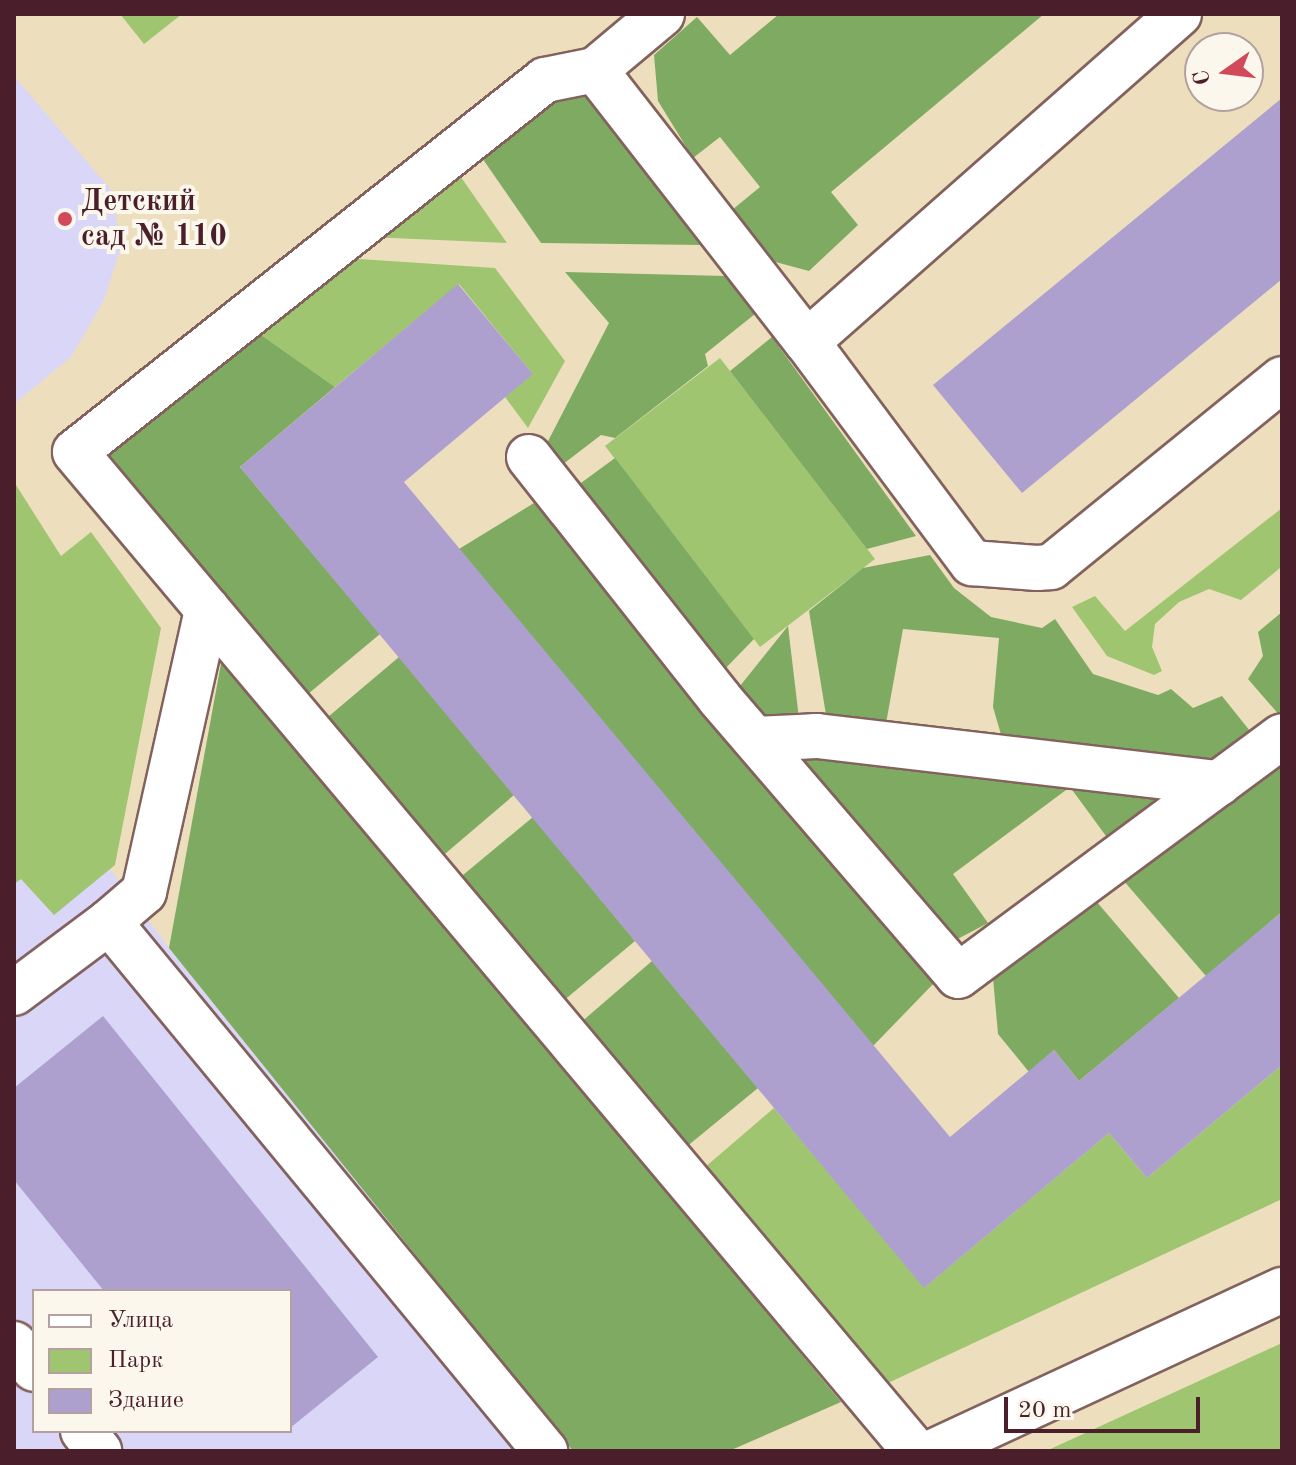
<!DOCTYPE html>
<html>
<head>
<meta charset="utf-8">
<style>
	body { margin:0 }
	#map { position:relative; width:1296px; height:1465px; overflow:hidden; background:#eddfbd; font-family:"Old Standard TT",serif }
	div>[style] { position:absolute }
	.built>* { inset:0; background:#dad6f7 }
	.green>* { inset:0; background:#9fc570 }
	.forest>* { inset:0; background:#7faa62 }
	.building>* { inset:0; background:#aea0ce }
	.roads { filter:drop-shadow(2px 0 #83625e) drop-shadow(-2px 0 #83625e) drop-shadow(0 2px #83625e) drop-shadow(0 -2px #83625e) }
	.minor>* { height:44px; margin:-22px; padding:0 22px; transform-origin:22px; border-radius:22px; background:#fff }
	.dots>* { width:22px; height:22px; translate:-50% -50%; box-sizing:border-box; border:4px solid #fbf7ec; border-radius:50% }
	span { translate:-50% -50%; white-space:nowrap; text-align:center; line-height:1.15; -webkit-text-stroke:8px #fbf7ec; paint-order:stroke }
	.poi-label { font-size:30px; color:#4a1f2b; font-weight:700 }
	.left { translate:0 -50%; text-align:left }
	.frame { position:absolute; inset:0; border:16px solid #4a1f2b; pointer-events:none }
	.legend { position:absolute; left:32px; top:1289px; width:260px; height:144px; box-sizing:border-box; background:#fbf7ec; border:2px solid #b4a19f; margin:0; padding:10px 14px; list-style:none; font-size:24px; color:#4a1f2b }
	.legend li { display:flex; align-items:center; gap:16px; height:40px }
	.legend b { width:40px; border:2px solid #b4a19f }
	.north { position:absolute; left:1184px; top:32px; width:80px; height:80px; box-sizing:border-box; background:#fbf7ec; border:2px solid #b4a19f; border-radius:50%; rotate:256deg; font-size:22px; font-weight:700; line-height:32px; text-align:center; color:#4a1f2b }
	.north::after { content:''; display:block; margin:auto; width:28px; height:36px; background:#d1495b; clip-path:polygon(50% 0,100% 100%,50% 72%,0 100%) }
	.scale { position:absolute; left:1004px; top:1397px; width:196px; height:36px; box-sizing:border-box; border:4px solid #4a1f2b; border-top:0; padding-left:10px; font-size:24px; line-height:28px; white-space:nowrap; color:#4a1f2b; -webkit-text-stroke:6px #fbf7ec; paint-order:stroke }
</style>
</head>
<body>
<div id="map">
	<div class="built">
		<div style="clip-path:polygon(14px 76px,112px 191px,121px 247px,104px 300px,71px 357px,14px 404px)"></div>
		<div style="clip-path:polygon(evenodd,14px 741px,169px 948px,573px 1451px,14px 1451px,14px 741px,34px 1291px,290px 1291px,290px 1431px,34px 1431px,34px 1291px)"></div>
	</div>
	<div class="green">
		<div style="clip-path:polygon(120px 14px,182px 14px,144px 44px)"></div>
		<div style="clip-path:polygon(458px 173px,507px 243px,369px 237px)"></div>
		<div style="clip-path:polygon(344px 258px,495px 268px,565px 361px,528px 428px,505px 397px,532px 373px,459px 284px,335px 387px,251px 328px)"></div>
		<div style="clip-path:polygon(720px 358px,875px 559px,760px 647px,605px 446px)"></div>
		<div style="clip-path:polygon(16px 485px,61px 556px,91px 532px,161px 628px,115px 865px,54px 915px,21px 879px,14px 884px)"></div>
		<div style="clip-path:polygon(1282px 508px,1280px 568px,1241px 600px,1209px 589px,1179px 602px,1155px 624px,1152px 647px,1162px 671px,1154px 675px,1107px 656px,1072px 607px,1095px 596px,1125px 631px)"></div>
		<div style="clip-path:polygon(1282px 1065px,1282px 1199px,888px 1383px,704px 1168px,774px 1108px,925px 1287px,1109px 1133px,1147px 1178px)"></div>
		<div style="clip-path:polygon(1282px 1342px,1282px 1451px,1046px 1451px,1282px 1343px)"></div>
	</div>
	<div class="forest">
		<div style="clip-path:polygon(779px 14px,1044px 14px,831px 192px,858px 225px,809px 271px,768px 260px,732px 220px,732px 210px,760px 187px,720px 137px,693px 158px,658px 101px,654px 55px,697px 17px,730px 55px)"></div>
		<div style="clip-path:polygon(567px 95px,589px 96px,703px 245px,541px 243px,480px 155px,544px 104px)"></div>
		<div style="clip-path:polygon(565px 272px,726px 276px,755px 314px,705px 354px,708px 366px,615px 438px,601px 435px,558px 468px,545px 447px,609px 323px)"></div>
		<div style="clip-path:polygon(251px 328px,335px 387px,240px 467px,380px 634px,302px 699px,95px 448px)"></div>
		<div style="clip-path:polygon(772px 337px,916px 536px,867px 549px,730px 371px)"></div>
		<div style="clip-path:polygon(615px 458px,754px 639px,718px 676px,570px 491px)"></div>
		<div style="clip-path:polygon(534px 503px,936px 981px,873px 1046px,459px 549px)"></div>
		<div style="clip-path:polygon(930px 555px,954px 588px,991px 617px,1042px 628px,1055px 619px,1093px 674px,1158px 695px,1171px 689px,1193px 708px,1222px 696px,1254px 736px,1215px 769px,1004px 745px,993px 707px,999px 638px,903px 629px,885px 729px,828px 727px,809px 611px,863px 568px)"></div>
		<div style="clip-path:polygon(1282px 612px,1282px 716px,1281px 717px,1248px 679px,1263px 656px,1258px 632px)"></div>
		<div style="clip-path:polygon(788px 626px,800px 727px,754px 729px,732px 696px)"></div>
		<div style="clip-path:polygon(399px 657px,514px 795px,439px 859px,322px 722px)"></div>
		<div style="clip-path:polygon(222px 658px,841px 1402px,729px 1451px,573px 1451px,169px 948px)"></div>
		<div style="clip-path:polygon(807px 757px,1168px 792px,1106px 836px,1070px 787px,953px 874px,988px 923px,950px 943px,804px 772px)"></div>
		<div style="clip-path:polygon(1282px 762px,1282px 912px,1206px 976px,1123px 880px)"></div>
		<div style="clip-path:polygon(533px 817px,635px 941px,562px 1002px,457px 880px)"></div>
		<div style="clip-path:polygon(1096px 901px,1179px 998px,1079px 1081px,1054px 1050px,1029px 1072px,998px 1034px,993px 978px)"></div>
		<div style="clip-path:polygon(652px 961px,758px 1088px,685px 1148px,579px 1024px)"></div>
	</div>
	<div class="building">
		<div style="clip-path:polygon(1282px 98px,1282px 279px,1022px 493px,933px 385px)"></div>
		<div style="clip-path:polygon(458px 284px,533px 374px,404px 482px,950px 1137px,1054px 1050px,1079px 1081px,1282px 912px,1282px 1065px,1147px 1178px,1109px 1133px,924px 1288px,240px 467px)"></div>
		<div style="clip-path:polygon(103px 1016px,378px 1357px,290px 1428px,290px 1291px,104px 1291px,14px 1180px,14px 1088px)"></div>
	</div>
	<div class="roads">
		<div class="minor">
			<div style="left:662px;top:14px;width:87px;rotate:140.1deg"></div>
			<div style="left:595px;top:70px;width:345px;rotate:52.1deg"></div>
			<div style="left:807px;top:342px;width:496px;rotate:-41.4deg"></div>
			<div style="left:595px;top:70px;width:51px;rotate:168.7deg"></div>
			<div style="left:545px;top:80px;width:599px;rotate:141.64deg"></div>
			<div style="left:75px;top:452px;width:1305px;rotate:49.94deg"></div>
			<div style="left:807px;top:342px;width:276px;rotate:53.3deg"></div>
			<div style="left:972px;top:563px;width:65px;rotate:4.4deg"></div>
			<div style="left:1037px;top:568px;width:14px;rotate:-4deg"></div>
			<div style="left:1051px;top:567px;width:298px;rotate:-39.1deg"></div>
			<div style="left:529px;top:457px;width:308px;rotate:51.7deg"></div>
			<div style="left:720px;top:699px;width:365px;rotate:49.3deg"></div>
			<div style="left:958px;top:976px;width:403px;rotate:-36.5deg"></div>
			<div style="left:755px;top:739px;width:62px;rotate:-2.8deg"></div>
			<div style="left:817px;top:736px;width:405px;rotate:6.7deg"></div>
			<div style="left:109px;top:922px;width:46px;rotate:-40.6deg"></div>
			<div style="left:144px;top:892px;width:290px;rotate:-77.4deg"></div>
			<div style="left:14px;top:993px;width:119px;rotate:-36.8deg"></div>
			<div style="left:109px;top:922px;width:686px;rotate:50.5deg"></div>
			<div style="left:14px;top:1344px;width:32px;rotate:51deg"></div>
			<div style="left:83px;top:1431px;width:26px;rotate:51deg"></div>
			<div style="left:935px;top:1451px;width:383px;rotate:-24.9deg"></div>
		</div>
	</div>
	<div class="dots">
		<div style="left:65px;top:219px;background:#d1495b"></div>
	</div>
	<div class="poi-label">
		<span class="left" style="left:81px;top:219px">Детский<br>сад № 110</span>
	</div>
	<div class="frame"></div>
	<ul class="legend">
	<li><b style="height:10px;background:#fff"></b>Улица</li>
	<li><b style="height:22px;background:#9fc570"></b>Парк</li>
	<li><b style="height:22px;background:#aea0ce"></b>Здание</li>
	</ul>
	<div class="north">С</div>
	<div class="scale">20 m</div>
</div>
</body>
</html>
